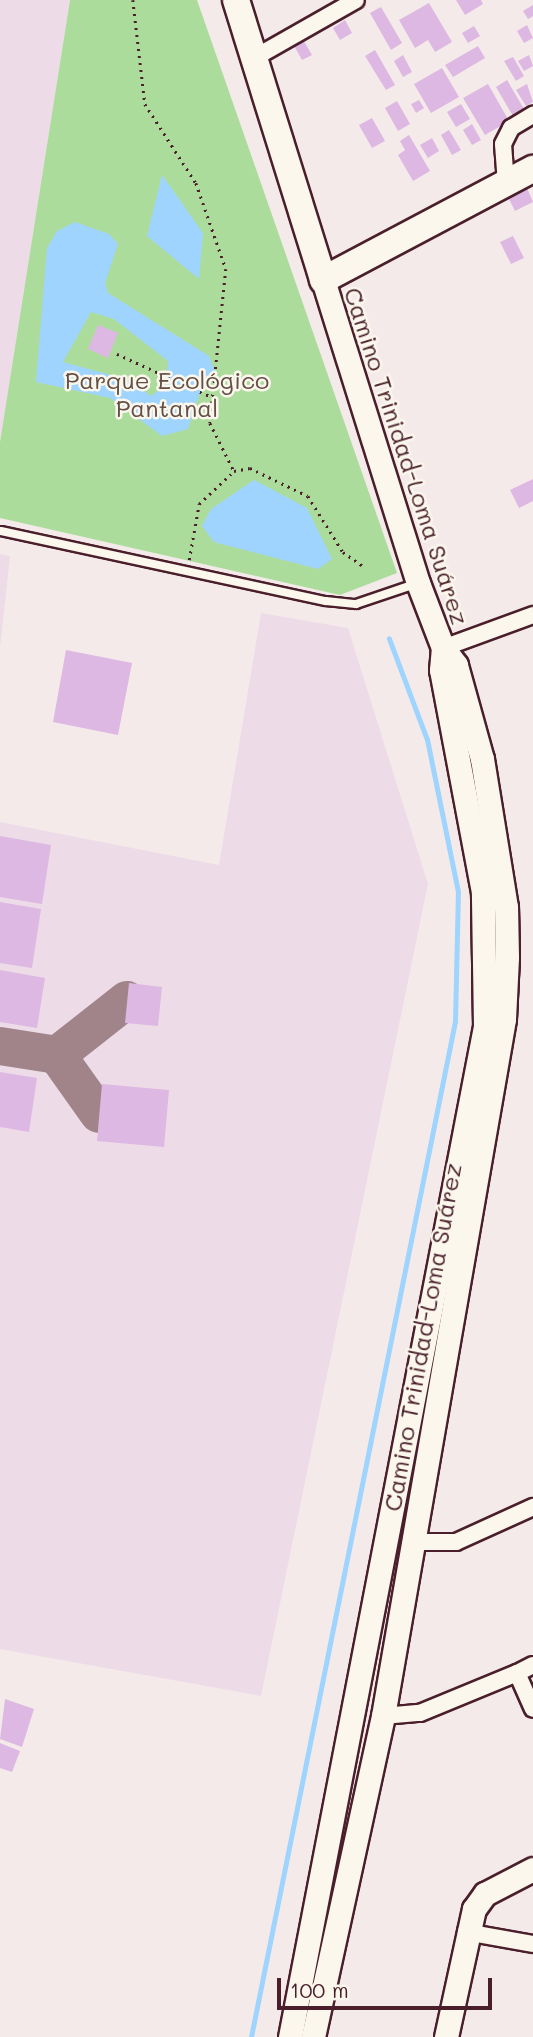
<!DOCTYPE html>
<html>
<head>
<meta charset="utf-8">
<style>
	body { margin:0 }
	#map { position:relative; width:533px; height:2037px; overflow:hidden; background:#f5eaea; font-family:Mali,sans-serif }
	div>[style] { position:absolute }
	.built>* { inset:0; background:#eedbe8 }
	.green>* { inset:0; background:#acdc9c }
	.water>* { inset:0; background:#9ed4fd }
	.stream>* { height:4.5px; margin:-2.25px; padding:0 2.25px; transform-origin:2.25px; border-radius:2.25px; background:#9ed4fd }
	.taxiway>* { height:38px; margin:-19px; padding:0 19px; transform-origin:19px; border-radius:19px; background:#a0848a }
	.building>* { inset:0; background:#ddb8e2 }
	.path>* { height:2.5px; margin-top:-1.25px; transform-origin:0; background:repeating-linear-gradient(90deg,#4a1f2b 0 2px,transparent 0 7px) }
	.roads { filter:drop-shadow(2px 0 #4a1f2b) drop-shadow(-2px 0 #4a1f2b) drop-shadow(0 2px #4a1f2b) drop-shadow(0 -2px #4a1f2b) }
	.lane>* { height:8px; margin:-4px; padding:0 4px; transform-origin:4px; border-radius:4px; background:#fbf7ec }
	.street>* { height:16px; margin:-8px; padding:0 8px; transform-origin:8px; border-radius:8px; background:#fbf7ec }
	.secondary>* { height:23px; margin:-11.5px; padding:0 11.5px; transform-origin:11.5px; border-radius:11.5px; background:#fbf7ec }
	.primary>* { height:26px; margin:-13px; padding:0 13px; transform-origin:13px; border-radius:13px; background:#fbf7ec }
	span { translate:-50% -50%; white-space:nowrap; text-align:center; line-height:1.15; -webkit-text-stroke:5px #fbf7ec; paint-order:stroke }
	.park-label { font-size:24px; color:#624e47 }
	.street-label { font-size:24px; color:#4a1f2b }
	.scale { position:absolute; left:277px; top:1978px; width:215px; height:32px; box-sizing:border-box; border:4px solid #4a1f2b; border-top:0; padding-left:9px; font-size:21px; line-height:24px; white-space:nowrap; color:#4a1f2b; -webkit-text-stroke:5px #fbf7ec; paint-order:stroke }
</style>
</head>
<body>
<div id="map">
	<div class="built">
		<div style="clip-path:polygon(0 0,70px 0,0 442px)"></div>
		<div style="clip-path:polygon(0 554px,10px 556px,0 648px)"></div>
		<div style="clip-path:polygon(261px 613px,348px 628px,428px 884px,261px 1696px,0 1649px,0 822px,219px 865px)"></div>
	</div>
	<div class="green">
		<div style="clip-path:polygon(70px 0,197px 0,397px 573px,340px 595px,0 518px,0 442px)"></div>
	</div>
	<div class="water">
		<div style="clip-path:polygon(162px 175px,203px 233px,199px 279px,147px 236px)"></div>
		<div style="clip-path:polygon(evenodd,75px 222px,109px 234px,118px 244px,105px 283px,108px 293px,209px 356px,217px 376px,199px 395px,188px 429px,162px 436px,110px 398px,36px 382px,47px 248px,57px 231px,75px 222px,91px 312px,114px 319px,168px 361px,166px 385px,151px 396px,129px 380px,63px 362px,91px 312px)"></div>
		<div style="clip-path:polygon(254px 480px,307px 508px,332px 559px,318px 569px,214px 542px,202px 526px,211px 509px)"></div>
	</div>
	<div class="stream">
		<div style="left:251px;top:2037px;width:1035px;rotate:-78.64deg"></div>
		<div style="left:455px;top:1022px;width:130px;rotate:-88.7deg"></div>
		<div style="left:458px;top:892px;width:155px;rotate:-101.5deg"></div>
		<div style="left:427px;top:740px;width:108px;rotate:-110.6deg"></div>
	</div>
	<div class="taxiway">
		<div style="left:0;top:1046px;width:58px;rotate:9deg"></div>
		<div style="left:57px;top:1055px;width:72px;rotate:54.6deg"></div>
		<div style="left:57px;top:1055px;width:89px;rotate:-38.2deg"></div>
	</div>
	<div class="building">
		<div style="clip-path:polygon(456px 0,481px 0,483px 4px,465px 15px)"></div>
		<div style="clip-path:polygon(429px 3px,452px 42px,435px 52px,428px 40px,415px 48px,399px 20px)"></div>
		<div style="clip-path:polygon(533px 5px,533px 16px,528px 19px,523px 11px)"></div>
		<div style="clip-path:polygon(381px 7px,402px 43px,391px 50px,370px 13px)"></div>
		<div style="clip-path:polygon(345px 20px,352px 33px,340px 40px,333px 28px)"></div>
		<div style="clip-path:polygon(527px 25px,533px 38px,524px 43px,517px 31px)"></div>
		<div style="clip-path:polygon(474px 26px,480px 36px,468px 43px,462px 33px)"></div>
		<div style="clip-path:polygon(302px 38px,312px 55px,302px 60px,293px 44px)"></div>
		<div style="clip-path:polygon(478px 46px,485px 58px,453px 77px,445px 65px)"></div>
		<div style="clip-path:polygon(375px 50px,395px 85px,386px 90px,365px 56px)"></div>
		<div style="clip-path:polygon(403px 55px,412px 72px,403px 77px,394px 61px)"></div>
		<div style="clip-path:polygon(529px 55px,533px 66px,524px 71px,518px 61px)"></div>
		<div style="clip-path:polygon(513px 57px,524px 76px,516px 81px,504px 61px)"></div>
		<div style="clip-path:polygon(442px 68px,459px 97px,431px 113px,414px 84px)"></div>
		<div style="clip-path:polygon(507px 80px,524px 109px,513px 116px,496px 87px)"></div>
		<div style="clip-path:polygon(488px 84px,509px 121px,485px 135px,463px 98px)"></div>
		<div style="clip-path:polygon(527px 84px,533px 102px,526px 106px,516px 90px)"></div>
		<div style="clip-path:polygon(419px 100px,424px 108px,416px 113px,411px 104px)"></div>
		<div style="clip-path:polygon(397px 101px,410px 124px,398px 131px,385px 108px)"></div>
		<div style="clip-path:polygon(461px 104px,470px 119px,456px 127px,447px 112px)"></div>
		<div style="clip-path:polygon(372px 118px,385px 141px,372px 148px,359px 125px)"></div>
		<div style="clip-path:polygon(472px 124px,481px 140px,472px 145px,463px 130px)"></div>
		<div style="clip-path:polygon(449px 130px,461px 150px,452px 155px,441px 135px)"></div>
		<div style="clip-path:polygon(409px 135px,430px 171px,413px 181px,398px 155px,405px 150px,400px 141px)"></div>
		<div style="clip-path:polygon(432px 138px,439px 151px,428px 158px,420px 145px)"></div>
		<div style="clip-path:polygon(527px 188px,533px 202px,515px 211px,508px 197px)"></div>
		<div style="clip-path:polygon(513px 236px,524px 258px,511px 264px,500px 242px)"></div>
		<div style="clip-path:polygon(98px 325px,118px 333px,108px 358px,88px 349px)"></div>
		<div style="clip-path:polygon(533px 479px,533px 501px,519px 508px,510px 490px)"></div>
		<div style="clip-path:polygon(66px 650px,132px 663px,118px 735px,53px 722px)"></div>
		<div style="clip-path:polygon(0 836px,51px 845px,42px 904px,0 897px)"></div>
		<div style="clip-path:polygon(0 902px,41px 909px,32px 968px,0 963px)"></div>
		<div style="clip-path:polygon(0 970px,45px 978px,37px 1028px,0 1022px)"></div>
		<div style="clip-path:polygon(129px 983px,162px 987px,158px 1026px,125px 1023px)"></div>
		<div style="clip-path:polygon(0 1072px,37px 1078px,29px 1132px,0 1127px)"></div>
		<div style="clip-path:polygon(102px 1084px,169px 1090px,164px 1147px,97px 1141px)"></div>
		<div style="clip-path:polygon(5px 1699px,34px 1709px,22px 1747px,0 1739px)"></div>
		<div style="clip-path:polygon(0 1743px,20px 1751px,12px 1772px,0 1768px)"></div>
	</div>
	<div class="path">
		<div style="left:133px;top:0;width:105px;rotate:83.4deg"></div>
		<div style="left:145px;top:104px;width:94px;rotate:57.2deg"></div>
		<div style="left:196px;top:183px;width:91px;rotate:70.8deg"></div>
		<div style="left:226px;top:269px;width:155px;rotate:95.9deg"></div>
		<div style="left:210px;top:423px;width:54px;rotate:63.4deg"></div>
		<div style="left:117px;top:354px;width:107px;rotate:24.4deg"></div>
		<div style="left:189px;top:560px;width:57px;rotate:-79.9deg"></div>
		<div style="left:199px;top:504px;width:48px;rotate:-43.3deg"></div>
		<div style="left:234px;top:471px;width:16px;rotate:-11deg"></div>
		<div style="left:250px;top:468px;width:64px;rotate:25.8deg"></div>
		<div style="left:308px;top:496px;width:66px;rotate:58deg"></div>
		<div style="left:343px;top:552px;width:24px;rotate:35deg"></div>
	</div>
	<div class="roads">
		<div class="lane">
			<div style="left:1px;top:531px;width:332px;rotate:12.2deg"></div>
			<div style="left:326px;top:601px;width:30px;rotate:6deg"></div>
			<div style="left:356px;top:604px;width:62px;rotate:-18.7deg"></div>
		</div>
		<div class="street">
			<div style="left:254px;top:58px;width:117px;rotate:-29.6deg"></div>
			<div style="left:506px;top:184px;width:40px;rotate:-94.3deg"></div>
			<div style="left:503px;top:144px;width:18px;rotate:-63deg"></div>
			<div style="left:511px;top:128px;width:26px;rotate:-31deg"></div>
			<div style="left:443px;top:648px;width:96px;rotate:-20.1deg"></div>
			<div style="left:413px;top:1542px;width:43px"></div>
			<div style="left:456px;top:1542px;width:85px;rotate:-24.4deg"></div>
			<div style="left:533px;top:1665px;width:18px;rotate:153deg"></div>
			<div style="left:517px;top:1673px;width:39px;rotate:66deg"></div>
			<div style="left:383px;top:1716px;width:37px;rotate:-5deg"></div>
			<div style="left:420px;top:1713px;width:105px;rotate:-22.4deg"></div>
			<div style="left:466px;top:1932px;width:68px;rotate:10.2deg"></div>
		</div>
		<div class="secondary">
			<div style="left:290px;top:2037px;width:1030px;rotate:-79.08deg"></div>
			<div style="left:485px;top:1026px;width:134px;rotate:-90.9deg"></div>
			<div style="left:483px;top:892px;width:226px;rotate:-100.7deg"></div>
			<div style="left:441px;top:670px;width:22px;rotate:-85deg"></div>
			<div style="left:313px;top:2037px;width:329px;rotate:-77.7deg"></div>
			<div style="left:383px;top:1716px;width:707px;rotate:-80.15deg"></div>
			<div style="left:504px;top:1019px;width:62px;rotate:-87.2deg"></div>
			<div style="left:507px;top:957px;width:50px;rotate:-91.1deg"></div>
			<div style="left:506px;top:907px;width:150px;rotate:-99.2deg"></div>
			<div style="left:482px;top:759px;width:98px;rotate:-105.5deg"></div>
			<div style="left:456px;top:665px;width:21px;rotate:-127deg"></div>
			<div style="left:443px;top:648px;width:70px;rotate:-111deg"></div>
			<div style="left:418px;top:583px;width:318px;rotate:-107.4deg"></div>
			<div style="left:446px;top:2037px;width:131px;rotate:-77.7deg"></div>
			<div style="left:474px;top:1909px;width:19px;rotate:-54deg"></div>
			<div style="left:485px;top:1894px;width:54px;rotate:-27.5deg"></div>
		</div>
		<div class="primary">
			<div style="left:236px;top:0;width:293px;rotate:72.7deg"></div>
			<div style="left:323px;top:280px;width:238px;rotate:-27.9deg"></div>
		</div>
	</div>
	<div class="park-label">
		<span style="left:167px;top:394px">Parque Ecológico<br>Pantanal</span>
	</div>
	<div class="street-label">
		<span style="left:407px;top:456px;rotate:72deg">Camino Trinidad-Loma Suárez</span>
		<span style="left:422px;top:1337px;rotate:-80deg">Camino Trinidad-Loma Suárez</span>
	</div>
	<div class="scale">100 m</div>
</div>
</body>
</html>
